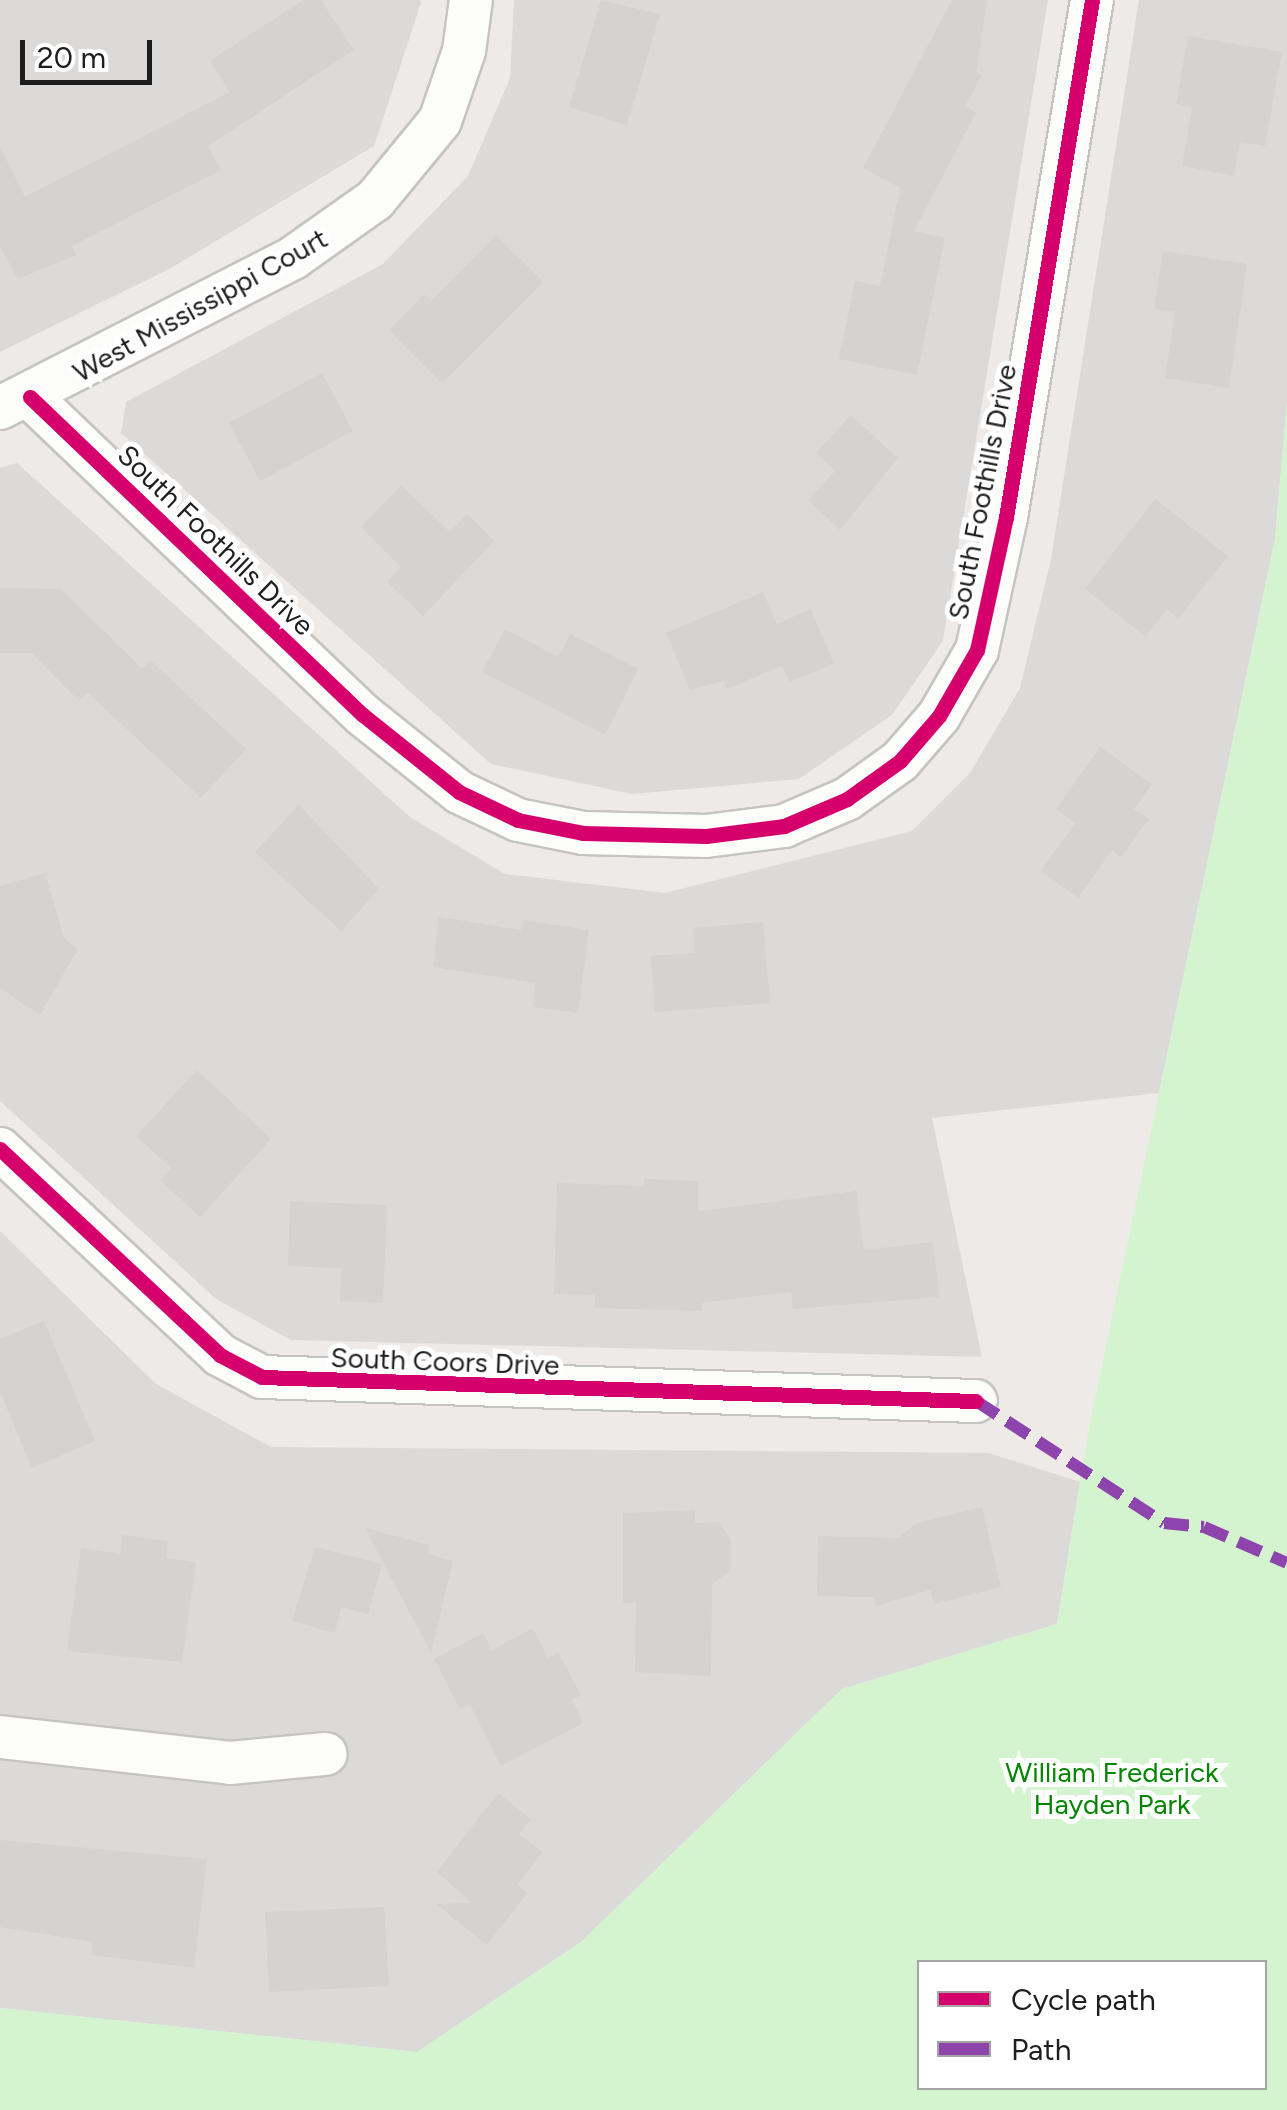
<!DOCTYPE html>
<html>
<head>
<meta charset="utf-8">
<style>
	body { margin:0 }
	#map { position:relative; width:1287px; height:2110px; overflow:hidden; background:#edeae7; font-family:Figtree,sans-serif }
	div>[style] { position:absolute }
	.residential>* { inset:0; background:#dcdad8 }
	.park>* { inset:0; background:#d4f4d0 }
	.building>* { inset:0; background:#d5d2d0 }
	.roads { filter:drop-shadow(2px 0 #c5c4c3) drop-shadow(-2px 0 #c5c4c3) drop-shadow(0 2px #c5c4c3) drop-shadow(0 -2px #c5c4c3) }
	.minor>* { height:42px; margin:-21px; padding:0 21px; transform-origin:21px; border-radius:21px; background:#fcfcfb }
	.quiet>* { height:12px; margin-top:-6px; transform-origin:0; background:repeating-linear-gradient(90deg,#8e44ad 0 25px,transparent 0 37px) }
	.cycleway>* { height:15px; margin:-7.5px; padding:0 7.5px; transform-origin:7.5px; border-radius:7.5px; background:#d6006c }
	span { translate:-50% -50%; white-space:nowrap; text-align:center; line-height:1.15; -webkit-text-stroke:10px #fff; paint-order:stroke }
	.street-label { font-size:28px; color:#1e1e1e }
	.park-label { font-size:28px; color:#058504 }
	.legend { position:absolute; left:917px; top:1960px; width:350px; height:130px; box-sizing:border-box; background:#fff; border:2px solid #a5a5a5; margin:0; padding:12px 18px; list-style:none; font-size:30px; color:#1e1e1e }
	.legend li { display:flex; align-items:center; gap:20px; height:50px }
	.legend b { width:50px; border:2px solid #a5a5a5 }
	.scale { position:absolute; left:20px; top:40px; width:132px; height:45px; box-sizing:border-box; border:5px solid #1e1e1e; border-top:0; padding-left:12px; font-size:30px; line-height:35px; white-space:nowrap; color:#1e1e1e; -webkit-text-stroke:8px #fff; paint-order:stroke }
</style>
</head>
<body>
<div id="map">
	<div class="residential">
		<div style="clip-path:polygon(0 0,420px 0,421px 3px,374px 146px,171px 268px,0 352px)"></div>
		<div style="clip-path:polygon(514px 0,1048px 0,943px 641px,892px 715px,799px 779px,632px 794px,491px 764px,121px 433px,126px 402px,383px 264px,468px 176px,510px 78px)"></div>
		<div style="clip-path:polygon(1139px 0,1287px 0,1287px 402px,1275px 539px,1159px 1093px,932px 1118px,982px 1357px,291px 1340px,216px 1299px,0 1101px,0 468px,17px 463px,410px 817px,505px 874px,665px 893px,912px 831px,970px 773px,1020px 688px,1051px 559px)"></div>
		<div style="clip-path:polygon(0 1231px,156px 1384px,271px 1447px,989px 1453px,1080px 1482px,1057px 1624px,842px 1689px,581px 1942px,417px 2052px,0 2008px)"></div>
	</div>
	<div class="park">
		<div style="clip-path:polygon(evenodd,1287px 402px,1287px 2110px,0 2110px,0 2008px,417px 2052px,581px 1942px,842px 1689px,1057px 1624px,1089px 1427px,1275px 539px,1287px 402px,919px 1962px,1264px 1962px,1264px 2088px,919px 2088px,919px 1962px)"></div>
	</div>
	<div class="building">
		<div style="clip-path:polygon(303px 0,321px 0,354px 50px,208px 146px,221px 170px,72px 246px,77px 255px,18px 279px,0 247px,0 147px,25px 197px,230px 92px,210px 61px)"></div>
		<div style="clip-path:polygon(601px 0,660px 14px,627px 125px,569px 107px)"></div>
		<div style="clip-path:polygon(952px 0,987px 0,976px 72px,982px 75px,965px 106px,976px 113px,914px 231px,945px 238px,917px 375px,839px 359px,855px 281px,880px 286px,900px 188px,863px 168px)"></div>
		<div style="clip-path:polygon(1188px 36px,1282px 52px,1265px 146px,1240px 142px,1234px 176px,1182px 166px,1192px 107px,1176px 104px)"></div>
		<div style="clip-path:polygon(496px 235px,543px 282px,442px 383px,389px 330px,424px 294px,431px 301px)"></div>
		<div style="clip-path:polygon(1163px 251px,1247px 264px,1229px 388px,1165px 378px,1175px 312px,1154px 309px)"></div>
		<div style="clip-path:polygon(322px 373px,353px 431px,260px 481px,229px 423px)"></div>
		<div style="clip-path:polygon(851px 415px,898px 458px,840px 530px,808px 500px,835px 471px,816px 453px)"></div>
		<div style="clip-path:polygon(401px 485px,450px 532px,467px 514px,494px 541px,423px 616px,387px 582px,401px 567px,361px 527px)"></div>
		<div style="clip-path:polygon(1155px 499px,1228px 556px,1179px 618px,1167px 609px,1146px 637px,1085px 589px)"></div>
		<div style="clip-path:polygon(0 588px,61px 589px,142px 669px,150px 660px,246px 749px,201px 798px,88px 693px,79px 701px,32px 653px,0 653px)"></div>
		<div style="clip-path:polygon(763px 592px,777px 624px,811px 609px,834px 664px,790px 682px,782px 666px,727px 689px,724px 681px,690px 690px,666px 633px)"></div>
		<div style="clip-path:polygon(505px 629px,558px 657px,570px 634px,638px 669px,605px 735px,482px 672px)"></div>
		<div style="clip-path:polygon(1100px 747px,1152px 784px,1134px 809px,1149px 819px,1121px 857px,1112px 850px,1078px 898px,1041px 871px,1075px 823px,1056px 809px)"></div>
		<div style="clip-path:polygon(299px 805px,379px 889px,341px 931px,255px 852px)"></div>
		<div style="clip-path:polygon(45px 873px,64px 938px,78px 949px,40px 1015px,0 988px,0 886px)"></div>
		<div style="clip-path:polygon(439px 917px,521px 930px,523px 920px,589px 930px,578px 1013px,533px 1007px,536px 983px,433px 967px)"></div>
		<div style="clip-path:polygon(763px 922px,770px 1003px,655px 1012px,651px 956px,695px 953px,693px 928px)"></div>
		<div style="clip-path:polygon(197px 1070px,271px 1139px,200px 1217px,160px 1180px,171px 1168px,136px 1136px)"></div>
		<div style="clip-path:polygon(644px 1179px,698px 1181px,698px 1211px,856px 1191px,864px 1250px,933px 1242px,939px 1297px,793px 1309px,791px 1292px,702px 1303px,702px 1311px,595px 1308px,595px 1295px,554px 1294px,557px 1183px,644px 1186px)"></div>
		<div style="clip-path:polygon(290px 1201px,387px 1205px,383px 1303px,340px 1301px,341px 1268px,288px 1266px)"></div>
		<div style="clip-path:polygon(44px 1321px,95px 1441px,32px 1468px,0 1392px,0 1339px)"></div>
		<div style="clip-path:polygon(982px 1507px,1001px 1587px,934px 1604px,930px 1590px,876px 1606px,874px 1597px,817px 1596px,818px 1536px,898px 1538px,917px 1523px)"></div>
		<div style="clip-path:polygon(695px 1510px,695px 1523px,719px 1522px,731px 1540px,730px 1571px,712px 1584px,711px 1676px,635px 1672px,636px 1603px,623px 1603px,623px 1513px)"></div>
		<div style="clip-path:polygon(365px 1528px,430px 1545px,428px 1554px,453px 1561px,431px 1653px)"></div>
		<div style="clip-path:polygon(122px 1535px,168px 1541px,166px 1558px,196px 1562px,182px 1662px,67px 1651px,81px 1548px,120px 1554px)"></div>
		<div style="clip-path:polygon(315px 1547px,382px 1564px,368px 1614px,341px 1607px,335px 1633px,292px 1621px)"></div>
		<div style="clip-path:polygon(533px 1628px,548px 1658px,558px 1652px,581px 1695px,572px 1700px,583px 1723px,501px 1766px,470px 1705px,460px 1709px,434px 1659px,483px 1633px,492px 1650px)"></div>
		<div style="clip-path:polygon(498px 1793px,531px 1819px,519px 1834px,543px 1852px,517px 1885px,527px 1893px,487px 1945px,436px 1904px,472px 1903px,437px 1872px)"></div>
		<div style="clip-path:polygon(0 1840px,207px 1859px,194px 1968px,91px 1955px,93px 1942px,0 1927px)"></div>
		<div style="clip-path:polygon(384px 1907px,389px 1986px,269px 1992px,265px 1912px)"></div>
	</div>
	<div class="roads">
		<div class="minor">
			<div style="left:30px;top:397px;width:460px;rotate:43.7deg"></div>
			<div style="left:363px;top:715px;width:123px;rotate:38.7deg"></div>
			<div style="left:459px;top:792px;width:65px;rotate:25.4deg"></div>
			<div style="left:518px;top:820px;width:66px;rotate:11.3deg"></div>
			<div style="left:583px;top:833px;width:123px;rotate:1.4deg"></div>
			<div style="left:706px;top:836px;width:79px;rotate:-7.3deg"></div>
			<div style="left:784px;top:826px;width:69px;rotate:-23.2deg"></div>
			<div style="left:847px;top:799px;width:65px;rotate:-35.6deg"></div>
			<div style="left:900px;top:761px;width:60px;rotate:-49.1deg"></div>
			<div style="left:939px;top:716px;width:76px;rotate:-60.1deg"></div>
			<div style="left:977px;top:650px;width:136px;rotate:-77.7deg"></div>
			<div style="left:1006px;top:517px;width:524px;rotate:-80.56deg"></div>
			<div style="left:0;top:408px;width:329px;rotate:-27.1deg"></div>
			<div style="left:293px;top:258px;width:100px;rotate:-35.3deg"></div>
			<div style="left:375px;top:200px;width:102px;rotate:-50.6deg"></div>
			<div style="left:440px;top:121px;width:74px;rotate:-71.1deg"></div>
			<div style="left:464px;top:51px;width:51px;rotate:-82.2deg"></div>
			<div style="left:0;top:1149px;width:301px;rotate:43.1deg"></div>
			<div style="left:220px;top:1355px;width:47px;rotate:27.6deg"></div>
			<div style="left:262px;top:1377px;width:714px;rotate:1.93deg"></div>
			<div style="left:0;top:1737px;width:231px;rotate:6.4deg"></div>
			<div style="left:230px;top:1763px;width:96px;rotate:-5.4deg"></div>
		</div>
	</div>
	<div class="quiet">
		<div style="left:976px;top:1401px;width:224px;rotate:33deg"></div>
		<div style="left:1164px;top:1523px;width:40px;rotate:5.7deg"></div>
		<div style="left:1204px;top:1527px;width:90px;rotate:23.4deg"></div>
	</div>
	<div class="cycleway">
		<div style="left:30px;top:397px;width:460px;rotate:43.7deg"></div>
		<div style="left:363px;top:715px;width:123px;rotate:38.7deg"></div>
		<div style="left:459px;top:792px;width:65px;rotate:25.4deg"></div>
		<div style="left:518px;top:820px;width:66px;rotate:11.3deg"></div>
		<div style="left:583px;top:833px;width:123px;rotate:1.4deg"></div>
		<div style="left:706px;top:836px;width:79px;rotate:-7.3deg"></div>
		<div style="left:784px;top:826px;width:69px;rotate:-23.2deg"></div>
		<div style="left:847px;top:799px;width:65px;rotate:-35.6deg"></div>
		<div style="left:900px;top:761px;width:60px;rotate:-49.1deg"></div>
		<div style="left:939px;top:716px;width:76px;rotate:-60.1deg"></div>
		<div style="left:977px;top:650px;width:136px;rotate:-77.7deg"></div>
		<div style="left:1006px;top:517px;width:524px;rotate:-80.56deg"></div>
		<div style="left:0;top:1149px;width:301px;rotate:43.1deg"></div>
		<div style="left:220px;top:1355px;width:47px;rotate:27.6deg"></div>
		<div style="left:262px;top:1377px;width:714px;rotate:1.93deg"></div>
	</div>
	<div class="street-label">
		<span style="left:200px;top:305px;rotate:-29deg">West Mississippi Court</span>
		<span style="left:982px;top:492px;rotate:-79deg">South Foothills Drive</span>
		<span style="left:216px;top:540px;rotate:44deg">South Foothills Drive</span>
		<span style="left:445px;top:1361px;rotate:2deg">South Coors Drive</span>
	</div>
	<div class="park-label">
		<span style="left:1112px;top:1788px">William Frederick<br>Hayden Park</span>
	</div>
	<ul class="legend">
	<li><b style="height:12px;background:#d6006c"></b>Cycle path</li>
	<li><b style="height:12px;background:#8e44ad"></b>Path</li>
	</ul>
	<div class="scale">20 m</div>
</div>
</body>
</html>
